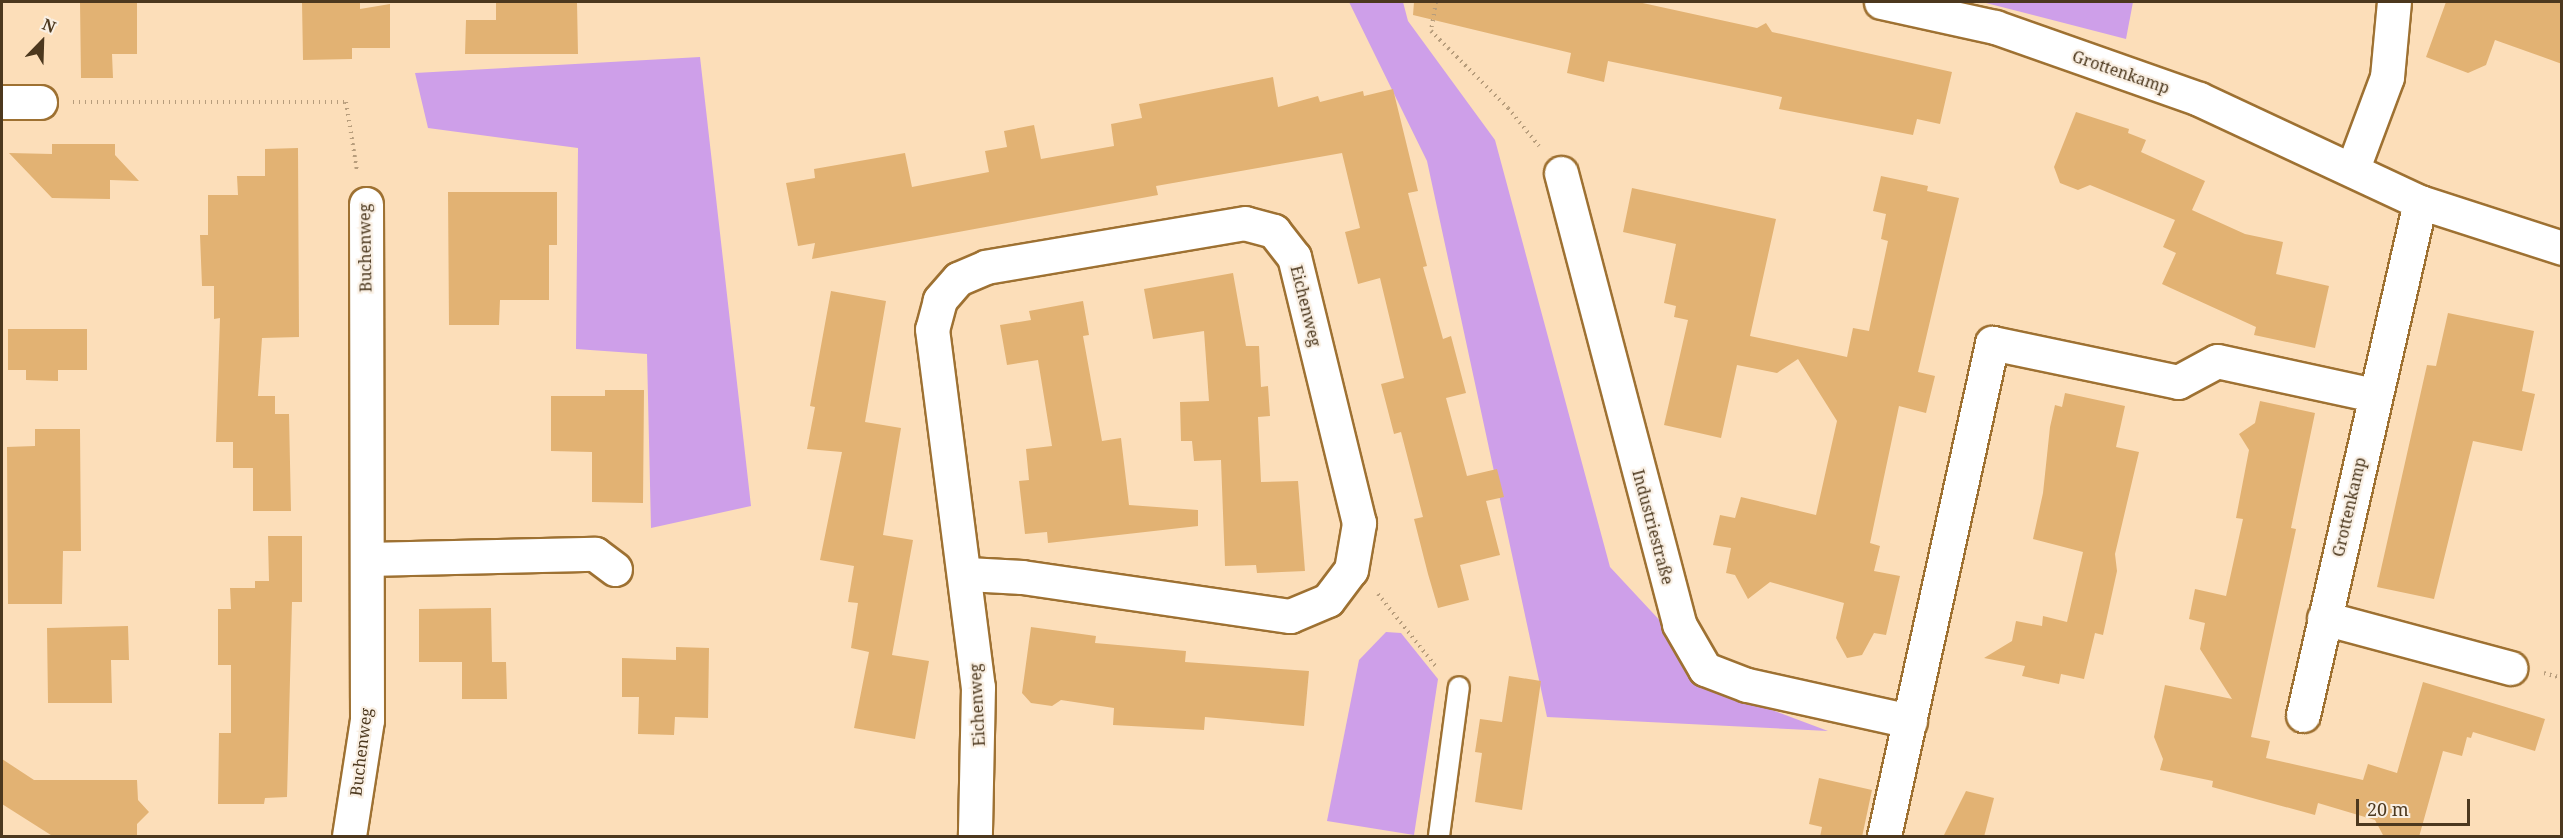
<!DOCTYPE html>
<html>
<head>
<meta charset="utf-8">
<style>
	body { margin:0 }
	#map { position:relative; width:2563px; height:838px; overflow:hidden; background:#fcdeb9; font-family:"Noto Serif",serif }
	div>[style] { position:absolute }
	.green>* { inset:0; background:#ce9fe9 }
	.building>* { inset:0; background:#e2b273 }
	.path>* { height:4px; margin-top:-2px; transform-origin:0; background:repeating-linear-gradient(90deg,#b79d7c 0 1.5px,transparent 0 6px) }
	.roads { filter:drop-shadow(2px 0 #9e7132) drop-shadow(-2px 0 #9e7132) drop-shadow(0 2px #9e7132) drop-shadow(0 -2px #9e7132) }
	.service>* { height:20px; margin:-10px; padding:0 10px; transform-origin:10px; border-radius:10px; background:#fff }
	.minor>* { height:33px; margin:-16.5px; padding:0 16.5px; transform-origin:16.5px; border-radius:16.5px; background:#fff }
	span { translate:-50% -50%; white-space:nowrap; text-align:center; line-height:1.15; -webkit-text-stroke:4.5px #f9efe3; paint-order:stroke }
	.street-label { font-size:16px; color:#4c381e }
	.frame { position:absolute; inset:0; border:3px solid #4c381e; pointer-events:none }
	.north { position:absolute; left:12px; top:12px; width:60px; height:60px; -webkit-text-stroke:4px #f9efe3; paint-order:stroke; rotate:23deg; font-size:16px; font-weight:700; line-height:24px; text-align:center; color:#4c381e }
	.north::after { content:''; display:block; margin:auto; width:21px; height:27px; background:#4c381e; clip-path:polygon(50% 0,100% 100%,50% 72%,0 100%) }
	.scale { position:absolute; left:2356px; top:799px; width:114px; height:27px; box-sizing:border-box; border:3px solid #4c381e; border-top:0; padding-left:8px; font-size:18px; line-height:21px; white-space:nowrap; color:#4c381e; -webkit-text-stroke:4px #f9efe3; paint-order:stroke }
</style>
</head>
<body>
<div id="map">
	<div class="green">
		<div style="clip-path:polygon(1349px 2px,1403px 2px,1408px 21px,1495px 140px,1610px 567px,1705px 669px,1745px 700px,1828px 731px,1547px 717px,1427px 161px)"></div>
		<div style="clip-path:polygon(1982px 2px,2133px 2px,2126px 39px)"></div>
		<div style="clip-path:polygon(700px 57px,751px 506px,651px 528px,647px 354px,576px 349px,578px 148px,428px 128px,415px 73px)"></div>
		<div style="clip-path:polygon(1386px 632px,1401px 633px,1438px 679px,1414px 835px,1327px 821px,1359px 660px)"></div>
	</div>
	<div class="building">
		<div style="clip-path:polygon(80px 2px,137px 2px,137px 54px,112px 54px,113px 78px,81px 78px)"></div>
		<div style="clip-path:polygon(302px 2px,360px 2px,360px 9px,390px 4px,390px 48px,352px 48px,352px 59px,303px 60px)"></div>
		<div style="clip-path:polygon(496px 2px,577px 2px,578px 54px,465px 54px,466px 20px,496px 20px)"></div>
		<div style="clip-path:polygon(1414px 2px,1638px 2px,1757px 28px,1766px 23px,1772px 32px,1952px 72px,1940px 124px,1917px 119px,1913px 135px,1779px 109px,1782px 97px,1608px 61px,1604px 82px,1567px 73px,1571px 53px,1413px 15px)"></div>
		<div style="clip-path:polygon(2446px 2px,2562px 2px,2562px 64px,2495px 40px,2486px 65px,2468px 73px,2426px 57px)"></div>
		<div style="clip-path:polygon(1273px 77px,1278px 107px,1318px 96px,1320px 102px,1363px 91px,1364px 96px,1393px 89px,1418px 191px,1408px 193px,1427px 266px,1423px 267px,1443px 339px,1451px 336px,1466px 393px,1446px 398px,1467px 476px,1497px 469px,1504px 497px,1486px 501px,1500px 555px,1460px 565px,1469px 600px,1438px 608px,1428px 574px,1414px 519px,1423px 517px,1401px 432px,1394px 434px,1381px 384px,1404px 378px,1380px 278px,1358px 284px,1345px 232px,1360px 228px,1342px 153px,1156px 186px,1158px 195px,812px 259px,815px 243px,798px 246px,786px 183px,815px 178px,814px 169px,905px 153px,912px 187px,989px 172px,985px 151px,1007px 147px,1004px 131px,1034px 125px,1041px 159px,1114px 146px,1111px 124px,1142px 118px,1139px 104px)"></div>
		<div style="clip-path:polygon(2076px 112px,2129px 129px,2128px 133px,2146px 140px,2141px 152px,2205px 181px,2192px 210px,2245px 234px,2283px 242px,2276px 274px,2329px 286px,2315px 348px,2254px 335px,2256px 327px,2162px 284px,2176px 253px,2163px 247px,2175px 220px,2090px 185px,2078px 190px,2060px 183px,2054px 167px)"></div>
		<div style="clip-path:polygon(52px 144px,115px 144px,115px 155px,139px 181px,110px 180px,110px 199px,52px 198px,9px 153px,52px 154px)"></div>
		<div style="clip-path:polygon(298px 148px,299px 337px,262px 338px,258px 396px,275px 396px,275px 414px,289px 414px,291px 511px,253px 511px,253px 468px,233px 468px,233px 442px,216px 442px,220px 318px,214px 319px,214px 286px,202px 286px,200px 235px,208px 235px,208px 195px,238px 195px,237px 176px,265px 176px,265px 149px)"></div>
		<div style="clip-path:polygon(1881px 176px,1928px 186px,1927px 191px,1959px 198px,1918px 372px,1935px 376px,1926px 413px,1899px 406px,1870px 543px,1880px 546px,1874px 571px,1900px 576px,1886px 635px,1874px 633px,1862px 655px,1847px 658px,1836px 638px,1844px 603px,1770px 582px,1748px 599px,1735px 575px,1726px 573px,1731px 548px,1713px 545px,1720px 515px,1735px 518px,1741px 497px,1816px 515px,1837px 421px,1798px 359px,1777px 373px,1737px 365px,1721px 438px,1664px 425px,1688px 320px,1674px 317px,1676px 306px,1664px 303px,1676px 244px,1623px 232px,1632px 188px,1776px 219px,1750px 336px,1847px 357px,1853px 328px,1869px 331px,1888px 241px,1881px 239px,1886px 214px,1873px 211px)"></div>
		<div style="clip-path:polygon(448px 192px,557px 192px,557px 245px,549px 245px,549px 300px,500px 300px,499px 325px,449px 325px)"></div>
		<div style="clip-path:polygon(1233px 273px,1246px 346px,1259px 346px,1261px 387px,1268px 386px,1270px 416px,1258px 417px,1261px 482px,1298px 481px,1305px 571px,1257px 573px,1256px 565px,1225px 566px,1221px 460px,1194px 461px,1192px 441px,1181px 441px,1180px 402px,1209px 401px,1204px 331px,1153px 339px,1144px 289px)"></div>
		<div style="clip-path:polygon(831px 291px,886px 301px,865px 422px,901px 428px,883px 535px,913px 540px,892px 655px,929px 661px,915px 739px,854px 728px,869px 652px,851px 648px,858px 603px,848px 602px,854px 566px,820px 560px,842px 452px,807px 449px,815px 407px,810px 406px)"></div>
		<div style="clip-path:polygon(1083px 301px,1089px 335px,1083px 336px,1102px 441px,1121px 438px,1129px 505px,1198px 510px,1198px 526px,1048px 543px,1047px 532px,1025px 534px,1019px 481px,1029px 480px,1026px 449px,1052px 446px,1038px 360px,1007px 365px,1000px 325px,1031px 320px,1029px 311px)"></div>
		<div style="clip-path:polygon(2448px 313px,2534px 331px,2522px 391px,2535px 394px,2522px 451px,2473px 441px,2434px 599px,2377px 587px,2427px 365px,2436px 366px)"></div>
		<div style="clip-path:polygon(8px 329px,87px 329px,87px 370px,58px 370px,58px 381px,26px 380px,26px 370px,8px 370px)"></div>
		<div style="clip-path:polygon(605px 390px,644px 390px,643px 503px,592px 502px,592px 452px,551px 451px,551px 396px,605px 396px)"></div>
		<div style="clip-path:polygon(2065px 393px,2125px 406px,2116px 447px,2139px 452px,2115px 554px,2117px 571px,2103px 635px,2095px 633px,2084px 679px,2061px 674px,2059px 684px,2022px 676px,2025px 666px,1984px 658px,2012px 641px,2016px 621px,2042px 626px,2043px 616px,2067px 622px,2083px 552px,2033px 539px,2043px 493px,2050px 427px,2055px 405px,2062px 407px)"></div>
		<div style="clip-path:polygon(2260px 401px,2315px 413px,2291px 528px,2296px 529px,2251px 737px,2270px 741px,2266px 758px,2363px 780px,2368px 764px,2397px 773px,2423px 682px,2545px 719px,2535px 751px,2473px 732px,2471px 738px,2467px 737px,2462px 756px,2443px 751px,2419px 837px,2384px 837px,2375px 820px,2318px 803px,2315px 815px,2212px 787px,2213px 781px,2160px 770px,2163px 759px,2154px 737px,2165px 685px,2232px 699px,2200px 649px,2205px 623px,2189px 619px,2195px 589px,2226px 596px,2243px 519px,2236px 518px,2249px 450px,2239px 434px,2255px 423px)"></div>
		<div style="clip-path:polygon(35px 429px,80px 429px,81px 551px,63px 551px,62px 604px,8px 604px,7px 447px,35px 446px)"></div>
		<div style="clip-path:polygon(268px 536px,302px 536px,302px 602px,292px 602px,287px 797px,265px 798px,264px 804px,218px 804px,219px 733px,231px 733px,231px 665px,218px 665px,218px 609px,231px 609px,230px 588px,255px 588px,255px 581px,269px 581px)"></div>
		<div style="clip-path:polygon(491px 608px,492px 662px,506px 662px,507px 699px,462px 699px,462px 662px,419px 662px,419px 609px)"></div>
		<div style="clip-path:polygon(128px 626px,129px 660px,111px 660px,112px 703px,48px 703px,47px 628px)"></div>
		<div style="clip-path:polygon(1031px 627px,1096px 636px,1095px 643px,1186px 651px,1185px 662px,1309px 671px,1304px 726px,1205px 717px,1204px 730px,1113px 725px,1114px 708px,1061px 700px,1052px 706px,1031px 703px,1022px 693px)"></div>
		<div style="clip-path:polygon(676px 647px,709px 648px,708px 718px,675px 717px,674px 735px,638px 734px,639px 697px,622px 697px,622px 658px,676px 660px)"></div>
		<div style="clip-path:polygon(1509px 676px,1541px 681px,1522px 810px,1475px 802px,1482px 753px,1475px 752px,1480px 719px,1502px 722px)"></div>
		<div style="clip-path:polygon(2px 759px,34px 780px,137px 780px,138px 800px,149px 812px,137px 824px,137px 837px,54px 837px,2px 804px)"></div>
		<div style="clip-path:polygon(1819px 778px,1872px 790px,1862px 837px,1820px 837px,1822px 827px,1809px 824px)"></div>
		<div style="clip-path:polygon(1966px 791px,1994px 798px,1984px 837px,1943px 837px)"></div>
	</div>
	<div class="path">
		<div style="left:1436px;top:2px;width:29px;rotate:100deg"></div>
		<div style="left:1431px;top:31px;width:109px;rotate:45deg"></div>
		<div style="left:1508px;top:108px;width:49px;rotate:50.8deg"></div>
		<div style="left:73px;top:102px;width:273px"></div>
		<div style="left:346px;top:102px;width:70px;rotate:80.9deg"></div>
		<div style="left:1378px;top:594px;width:95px;rotate:51.4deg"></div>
		<div style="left:2544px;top:673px;width:19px;rotate:16deg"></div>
	</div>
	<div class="roads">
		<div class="service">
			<div style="left:1439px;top:836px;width:150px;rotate:-82.4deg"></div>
		</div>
		<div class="minor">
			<div style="left:1881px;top:2px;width:117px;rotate:12.4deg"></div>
			<div style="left:1995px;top:27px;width:216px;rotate:19.4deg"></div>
			<div style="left:2199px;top:99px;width:244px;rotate:25deg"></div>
			<div style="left:2420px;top:202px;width:149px;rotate:17.9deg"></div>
			<div style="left:2px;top:102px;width:38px"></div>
			<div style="left:2353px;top:168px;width:97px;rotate:-69.5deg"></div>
			<div style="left:2387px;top:77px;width:75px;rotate:-84.7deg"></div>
			<div style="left:1561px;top:173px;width:466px;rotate:75.3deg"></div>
			<div style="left:1679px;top:624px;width:52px;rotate:60deg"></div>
			<div style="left:1705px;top:669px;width:45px;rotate:20.9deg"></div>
			<div style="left:1747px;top:685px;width:167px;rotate:12.5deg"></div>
			<div style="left:367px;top:559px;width:228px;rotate:-1.3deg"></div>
			<div style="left:595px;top:554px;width:25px;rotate:37deg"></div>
			<div style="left:967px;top:574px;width:55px;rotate:3.1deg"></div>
			<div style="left:1022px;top:577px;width:271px;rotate:8.3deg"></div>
			<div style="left:1290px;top:616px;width:41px;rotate:-22.8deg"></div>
			<div style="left:1328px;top:600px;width:38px;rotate:-53deg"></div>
			<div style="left:1351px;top:570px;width:48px;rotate:-80.3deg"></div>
			<div style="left:1359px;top:523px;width:274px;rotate:-103.7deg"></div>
			<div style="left:1294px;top:257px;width:33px;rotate:-128deg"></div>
			<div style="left:1274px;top:231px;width:30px;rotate:-165deg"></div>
			<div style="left:1245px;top:223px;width:263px;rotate:170.4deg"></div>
			<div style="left:986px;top:267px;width:30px;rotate:157deg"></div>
			<div style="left:958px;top:279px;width:28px;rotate:131deg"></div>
			<div style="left:940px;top:300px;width:30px;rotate:105deg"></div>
			<div style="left:932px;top:329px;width:361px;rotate:82.7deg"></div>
			<div style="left:978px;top:687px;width:149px;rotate:91.2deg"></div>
			<div style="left:2324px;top:618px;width:193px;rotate:15deg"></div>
			<div style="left:2303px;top:715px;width:526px;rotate:-77.15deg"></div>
			<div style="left:349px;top:836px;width:117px;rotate:-81.2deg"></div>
			<div style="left:367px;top:720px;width:516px;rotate:-90.11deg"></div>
			<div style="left:1884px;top:836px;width:505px;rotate:-77.64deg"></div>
			<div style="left:1992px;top:343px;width:190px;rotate:11.8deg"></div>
			<div style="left:2178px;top:382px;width:44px;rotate:-28.3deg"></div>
			<div style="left:2217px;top:361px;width:161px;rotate:12.2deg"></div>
		</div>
	</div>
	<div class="street-label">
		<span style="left:2121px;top:72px;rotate:19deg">Grottenkamp</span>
		<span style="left:365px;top:248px;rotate:-91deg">Buchenweg</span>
		<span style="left:1306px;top:306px;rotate:76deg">Eichenweg</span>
		<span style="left:2349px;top:507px;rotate:-77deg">Grottenkamp</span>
		<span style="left:1653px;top:527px;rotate:75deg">Industriestraße</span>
		<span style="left:977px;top:705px;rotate:-93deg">Eichenweg</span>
		<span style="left:361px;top:752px;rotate:-83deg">Buchenweg</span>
	</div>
	<div class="frame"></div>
	<div class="north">N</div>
	<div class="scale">20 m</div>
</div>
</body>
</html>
